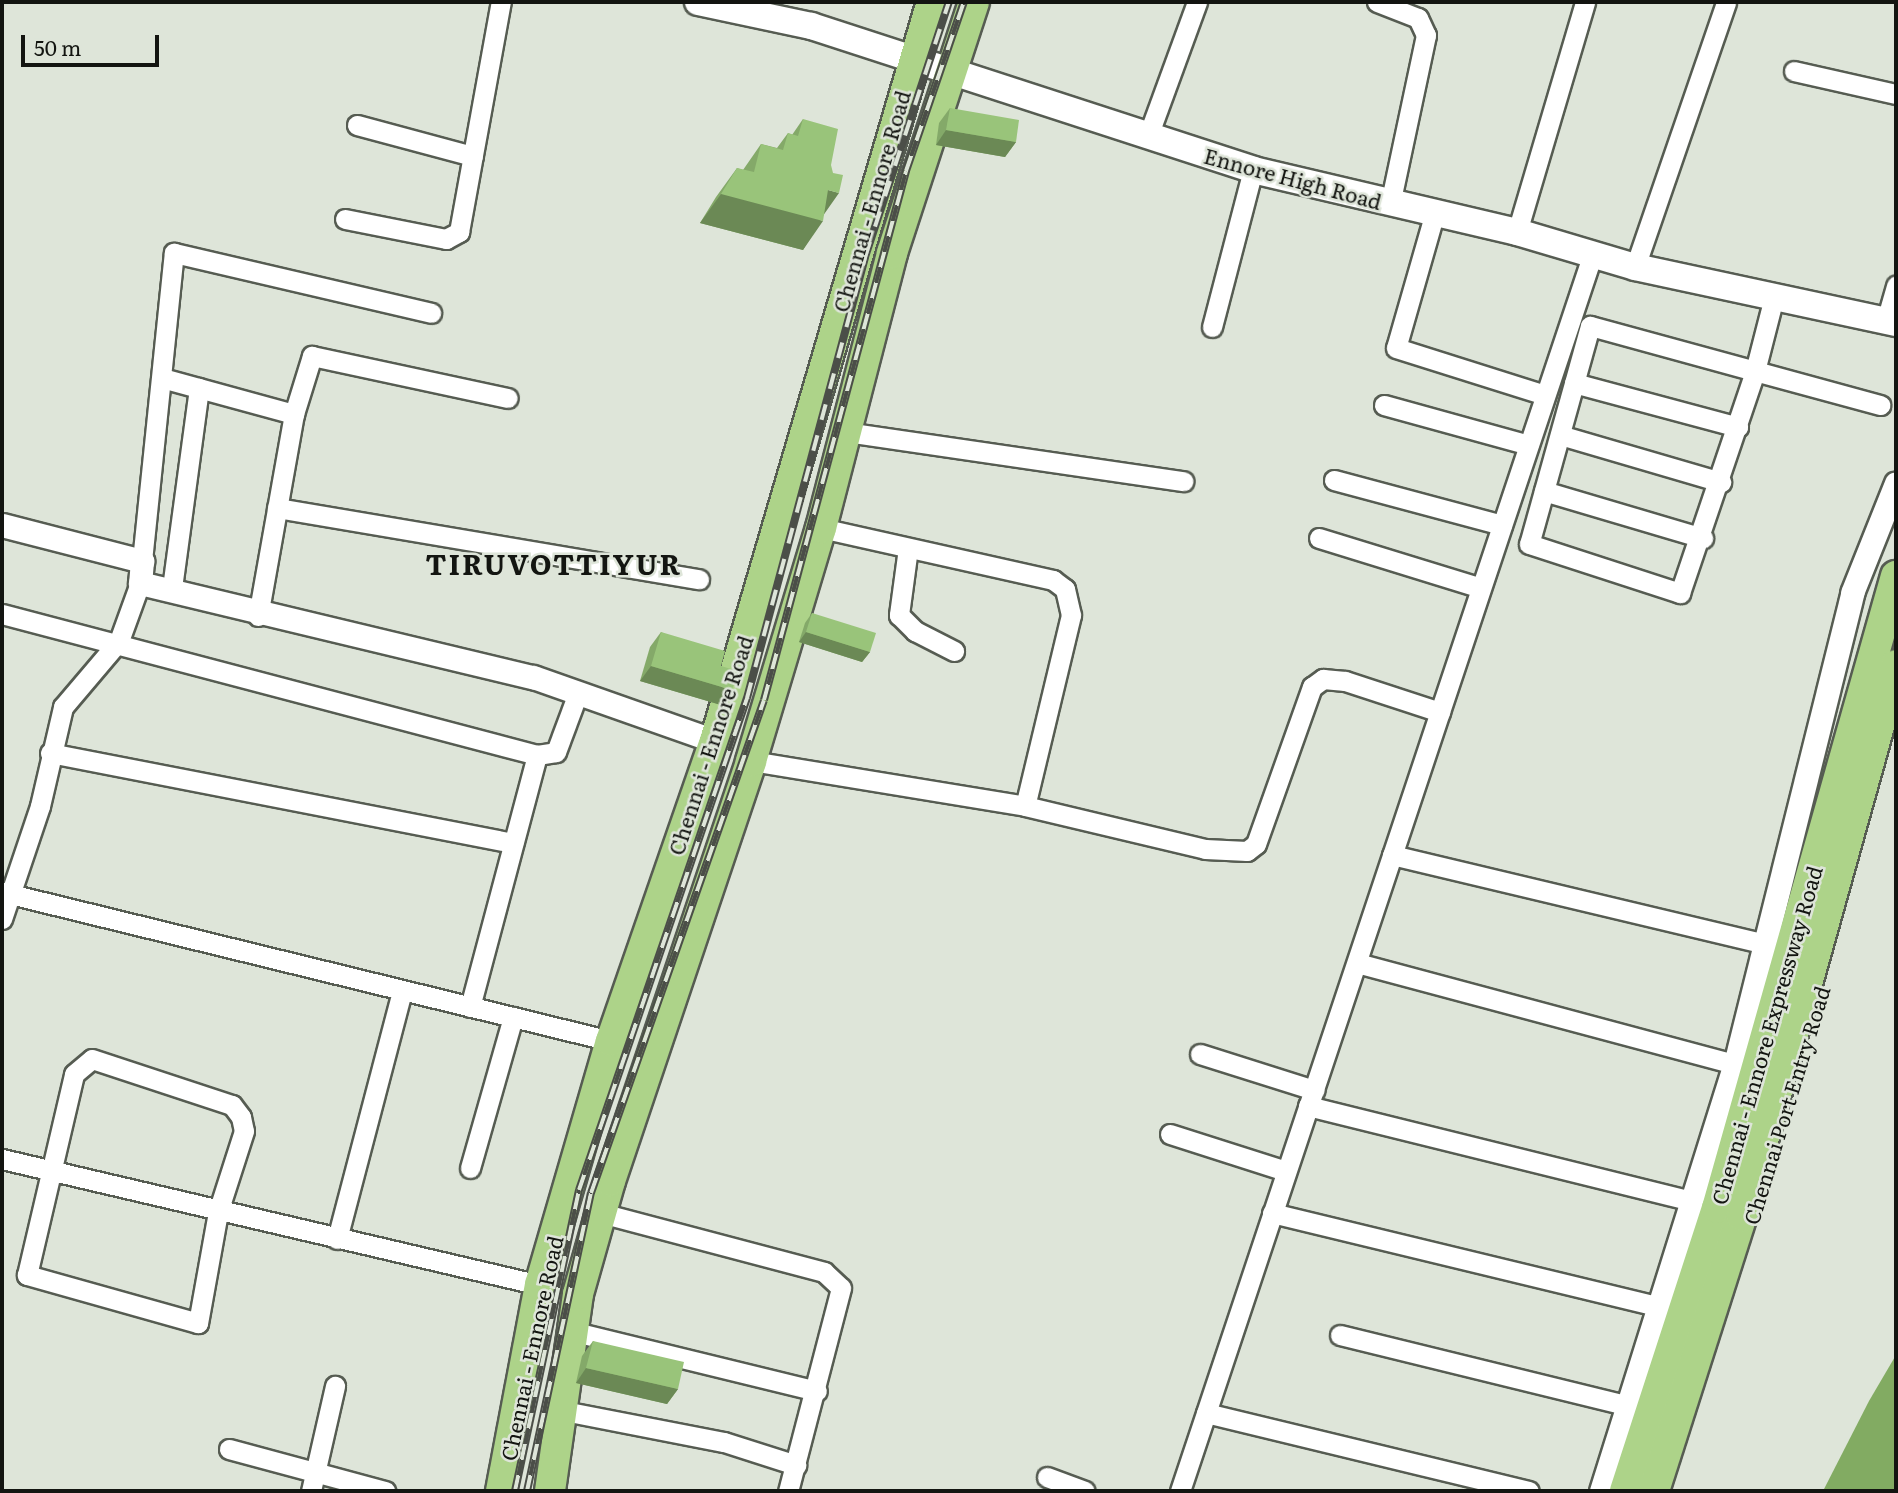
<!DOCTYPE html>
<html>
<head>
<meta charset="utf-8">
<style>
	body { margin:0 }
	#map { position:relative; width:1898px; height:1493px; overflow:hidden; background:#dee5d9; font-family:Literata,serif }
	div>[style] { position:absolute }
	.water>* { inset:0; background:#82ab62 }
	.roads { filter:drop-shadow(2px 0 #565c52) drop-shadow(-2px 0 #565c52) drop-shadow(0 2px #565c52) drop-shadow(0 -2px #565c52) }
	.minor>* { height:19px; margin:-9.5px; padding:0 9.5px; transform-origin:9.5px; border-radius:9.5px; background:#fff }
	.tertiary>* { height:23px; margin:-11.5px; padding:0 11.5px; transform-origin:11.5px; border-radius:11.5px; background:#fff }
	.secondary>* { height:26px; margin:-13px; padding:0 13px; transform-origin:13px; border-radius:13px; background:#fff }
	.primary>* { height:30px; margin:-15px; padding:0 15px; transform-origin:15px; border-radius:15px; background:#add389 }
	.rail>* { height:8px; margin-top:-4px; transform-origin:0; background:repeating-linear-gradient(90deg,#dee5d9 0 16px,#4b4e48 0 32px); box-sizing:border-box; border-block:2px solid #4b4e48 }
	.wall>* { inset:0; background:#84a969 }
	.shaded-wall>* { inset:0; background:#6b8955 }
	.building>* { inset:0; background:#99c47a }
	span { translate:-50% -50%; white-space:nowrap; text-align:center; line-height:1.15; -webkit-text-stroke:5px #dee5d9; paint-order:stroke }
	.street-label { font-size:21px; color:#131511 }
	.district-label { font-size:28px; color:#131511; font-weight:700; letter-spacing:2px }
	.frame { position:absolute; inset:0; border:4px solid #131511; pointer-events:none }
	.scale { position:absolute; left:21px; top:35px; width:138px; height:32px; box-sizing:border-box; border:4px solid #131511; border-top:0; padding-left:9px; font-size:21px; line-height:24px; white-space:nowrap; color:#131511; -webkit-text-stroke:5px #dee5d9; paint-order:stroke }
</style>
</head>
<body>
<div id="map">
	<div class="water">
		<div style="clip-path:polygon(1896px 1355px,1896px 1491px,1823px 1491px,1869px 1401px)"></div>
	</div>
	<div class="roads">
		<div class="minor">
			<div style="left:1377px;top:2px;width:44px;rotate:21.3deg"></div>
			<div style="left:1418px;top:18px;width:19px;rotate:65deg"></div>
			<div style="left:1426px;top:35px;width:173px;rotate:102deg"></div>
			<div style="left:1794px;top:71px;width:105px;rotate:12.7deg"></div>
			<div style="left:357px;top:125px;width:120px;rotate:15deg"></div>
			<div style="left:1148px;top:136px;width:143px;rotate:-69.9deg"></div>
			<div style="left:1435px;top:212px;width:141px;rotate:106deg"></div>
			<div style="left:1396px;top:348px;width:156px;rotate:17.5deg"></div>
			<div style="left:345px;top:219px;width:103px;rotate:11.2deg"></div>
			<div style="left:446px;top:239px;width:15px;rotate:-28deg"></div>
			<div style="left:459px;top:232px;width:234px;rotate:-79.7deg"></div>
			<div style="left:1517px;top:232px;width:240px;rotate:-73.5deg"></div>
			<div style="left:1635px;top:267px;width:280px;rotate:-71deg"></div>
			<div style="left:1774px;top:297px;width:76px;rotate:104.4deg"></div>
			<div style="left:1755px;top:371px;width:171px;rotate:-164.7deg"></div>
			<div style="left:1590px;top:326px;width:226px;rotate:105.6deg"></div>
			<div style="left:1529px;top:544px;width:159px;rotate:18deg"></div>
			<div style="left:1680px;top:593px;width:234px;rotate:-71.3deg"></div>
			<div style="left:1755px;top:371px;width:130px;rotate:15.2deg"></div>
			<div style="left:1886px;top:321px;width:37px;rotate:-74deg"></div>
			<div style="left:1212px;top:327px;width:162px;rotate:-75.4deg"></div>
			<div style="left:162px;top:378px;width:137px;rotate:15.3deg"></div>
			<div style="left:1574px;top:383px;width:170px;rotate:15deg"></div>
			<div style="left:1384px;top:405px;width:150px;rotate:15.4deg"></div>
			<div style="left:846px;top:432px;width:341px;rotate:8.3deg"></div>
			<div style="left:1560px;top:435px;width:168px;rotate:16.3deg"></div>
			<div style="left:1334px;top:480px;width:174px;rotate:15deg"></div>
			<div style="left:1544px;top:491px;width:166px;rotate:16.5deg"></div>
			<div style="left:277px;top:508px;width:428px;rotate:9.6deg"></div>
			<div style="left:821px;top:528px;width:238px;rotate:12.6deg"></div>
			<div style="left:1053px;top:580px;width:15px;rotate:37deg"></div>
			<div style="left:1065px;top:589px;width:27px;rotate:77deg"></div>
			<div style="left:1071px;top:615px;width:196px;rotate:103.5deg"></div>
			<div style="left:1319px;top:538px;width:166px;rotate:17.1deg"></div>
			<div style="left:908px;top:548px;width:68px;rotate:97.7deg"></div>
			<div style="left:899px;top:615px;width:23px;rotate:45deg"></div>
			<div style="left:915px;top:631px;width:44px;rotate:27.1deg"></div>
			<div style="left:142px;top:561px;width:310px;rotate:-84.1deg"></div>
			<div style="left:174px;top:253px;width:264px;rotate:13.1deg"></div>
			<div style="left:172px;top:588px;width:202px;rotate:-82.3deg"></div>
			<div style="left:2px;top:614px;width:553px;rotate:14.76deg"></div>
			<div style="left:258px;top:616px;width:205px;rotate:-79.9deg"></div>
			<div style="left:294px;top:414px;width:61px;rotate:-72.8deg"></div>
			<div style="left:312px;top:356px;width:200px;rotate:12.1deg"></div>
			<div style="left:50px;top:753px;width:472px;rotate:11deg"></div>
			<div style="left:751px;top:761px;width:278px;rotate:9.3deg"></div>
			<div style="left:1025px;top:806px;width:185px;rotate:13.4deg"></div>
			<div style="left:1205px;top:849px;width:42px;rotate:2.7deg"></div>
			<div style="left:1247px;top:851px;width:11px;rotate:-38deg"></div>
			<div style="left:1256px;top:844px;width:167px;rotate:-70.4deg"></div>
			<div style="left:1312px;top:687px;width:14px;rotate:-36deg"></div>
			<div style="left:1323px;top:679px;width:22px;rotate:5deg"></div>
			<div style="left:1345px;top:681px;width:100px;rotate:18.1deg"></div>
			<div style="left:1392px;top:855px;width:384px;rotate:13.4deg"></div>
			<div style="left:2px;top:892px;width:627px;rotate:13.75deg"></div>
			<div style="left:2px;top:919px;width:119px;rotate:-71.4deg"></div>
			<div style="left:40px;top:806px;width:102px;rotate:-76.9deg"></div>
			<div style="left:63px;top:707px;width:87px;rotate:-49.7deg"></div>
			<div style="left:119px;top:641px;width:62px;rotate:-70.1deg"></div>
			<div style="left:1357px;top:963px;width:391px;rotate:15deg"></div>
			<div style="left:470px;top:1007px;width:261px;rotate:-75.1deg"></div>
			<div style="left:537px;top:755px;width:19px;rotate:-9deg"></div>
			<div style="left:556px;top:752px;width:63px;rotate:-69.6deg"></div>
			<div style="left:1200px;top:1054px;width:120px;rotate:17.5deg"></div>
			<div style="left:92px;top:1059px;width:147px;rotate:18.2deg"></div>
			<div style="left:232px;top:1105px;width:15px;rotate:53deg"></div>
			<div style="left:241px;top:1117px;width:14px;rotate:78deg"></div>
			<div style="left:244px;top:1131px;width:85px;rotate:107.8deg"></div>
			<div style="left:218px;top:1212px;width:113px;rotate:100.2deg"></div>
			<div style="left:198px;top:1323px;width:178px;rotate:-164.3deg"></div>
			<div style="left:27px;top:1275px;width:206px;rotate:-76.8deg"></div>
			<div style="left:74px;top:1074px;width:23px;rotate:-40deg"></div>
			<div style="left:1308px;top:1106px;width:399px;rotate:13.9deg"></div>
			<div style="left:1170px;top:1134px;width:122px;rotate:17.7deg"></div>
			<div style="left:2px;top:1159px;width:553px;rotate:13.18deg"></div>
			<div style="left:470px;top:1168px;width:157px;rotate:-74.1deg"></div>
			<div style="left:601px;top:1213px;width:231px;rotate:14.8deg"></div>
			<div style="left:824px;top:1272px;width:23px;rotate:43deg"></div>
			<div style="left:841px;top:1288px;width:210px;rotate:104.6deg"></div>
			<div style="left:1272px;top:1213px;width:401px;rotate:13.6deg"></div>
			<div style="left:337px;top:1239px;width:255px;rotate:-75.3deg"></div>
			<div style="left:571px;top:1331px;width:253px;rotate:13.7deg"></div>
			<div style="left:1340px;top:1335px;width:298px;rotate:13.8deg"></div>
			<div style="left:564px;top:1411px;width:163px;rotate:11deg"></div>
			<div style="left:724px;top:1442px;width:76px;rotate:17.7deg"></div>
			<div style="left:1206px;top:1413px;width:332px;rotate:13.6deg"></div>
			<div style="left:229px;top:1449px;width:162px;rotate:15.1deg"></div>
			<div style="left:1047px;top:1477px;width:40px;rotate:20.2deg"></div>
			<div style="left:311px;top:1491px;width:108px;rotate:-77.1deg"></div>
			<div style="left:1180px;top:1491px;width:1302px;rotate:-71.55deg"></div>
		</div>
		<div class="tertiary">
			<div style="left:2px;top:525px;width:145px;rotate:14.4deg"></div>
			<div style="left:142px;top:561px;width:22px;rotate:95deg"></div>
			<div style="left:140px;top:583px;width:404px;rotate:13.5deg"></div>
			<div style="left:533px;top:677px;width:193px;rotate:19.4deg"></div>
			<div style="left:1601px;top:1491px;width:448px;rotate:-72.6deg"></div>
			<div style="left:1735px;top:1064px;width:485px;rotate:-76deg"></div>
			<div style="left:1852px;top:593px;width:118px;rotate:-68.2deg"></div>
		</div>
		<div class="secondary">
			<div style="left:698px;top:2px;width:116px;rotate:12deg"></div>
			<div style="left:811px;top:26px;width:465px;rotate:18deg"></div>
			<div style="left:1253px;top:170px;width:271px;rotate:13.2deg"></div>
			<div style="left:1517px;top:232px;width:123px;rotate:16.5deg"></div>
			<div style="left:1635px;top:267px;width:267px;rotate:12.1deg"></div>
		</div>
		<div class="primary">
			<div style="left:501px;top:1491px;width:210px;rotate:-79.3deg"></div>
			<div style="left:540px;top:1285px;width:254px;rotate:-73.8deg"></div>
			<div style="left:611px;top:1041px;width:318px;rotate:-70.9deg"></div>
			<div style="left:715px;top:741px;width:770px;rotate:-73.64deg"></div>
			<div style="left:550px;top:1491px;width:199px;rotate:-81.9deg"></div>
			<div style="left:578px;top:1294px;width:117px;rotate:-74.2deg"></div>
			<div style="left:610px;top:1181px;width:443px;rotate:-71.4deg"></div>
			<div style="left:751px;top:761px;width:243px;rotate:-73.3deg"></div>
			<div style="left:821px;top:528px;width:284px;rotate:-75.5deg"></div>
			<div style="left:892px;top:253px;width:264px;rotate:-71.9deg"></div>
			<div style="left:1625px;top:1491px;width:298px;rotate:-72deg"></div>
			<div style="left:1717px;top:1208px;width:657px;rotate:-74.19deg"></div>
			<div style="left:1654px;top:1491px;width:289px;rotate:-72.3deg"></div>
			<div style="left:1742px;top:1216px;width:572px;rotate:-74.38deg"></div>
		</div>
	</div>
	<div class="rail">
		<div style="left:515px;top:1491px;width:308px;rotate:-78deg"></div>
		<div style="left:579px;top:1190px;width:520px;rotate:-71.15deg"></div>
		<div style="left:747px;top:698px;width:457px;rotate:-75deg"></div>
		<div style="left:865px;top:257px;width:268px;rotate:-71.8deg"></div>
		<div style="left:527px;top:1491px;width:305px;rotate:-77.9deg"></div>
		<div style="left:591px;top:1193px;width:522px;rotate:-70.66deg"></div>
		<div style="left:764px;top:700px;width:548px;rotate:-74.97deg"></div>
		<div style="left:906px;top:171px;width:179px;rotate:-71.1deg"></div>
	</div>
	<div class="wall">
		<div style="clip-path:polygon(950px 108px,1016px 142px,1005px 157px,936px 145px,939px 123px)"></div>
		<div style="clip-path:polygon(803px 119px,824px 214px,803px 250px,700px 223px,716px 197px,737px 168px,743px 170px,761px 144px,777px 148px,788px 133px,792px 135px)"></div>
		<div style="clip-path:polygon(812px 613px,870px 652px,862px 662px,799px 642px,805px 623px)"></div>
		<div style="clip-path:polygon(661px 632px,721px 666px,721px 705px,640px 681px,650px 647px)"></div>
		<div style="clip-path:polygon(593px 1341px,678px 1389px,667px 1404px,576px 1383px,582px 1356px)"></div>
	</div>
	<div class="shaded-wall">
		<div style="clip-path:polygon(946px 130px,1016px 142px,1005px 157px,936px 145px)"></div>
		<div style="clip-path:polygon(828px 190px,839px 193px,820px 220px,823px 221px,803px 250px,700px 223px,721px 194px)"></div>
		<div style="clip-path:polygon(806px 632px,870px 652px,862px 662px,799px 642px)"></div>
		<div style="clip-path:polygon(651px 666px,732px 690px,721px 705px,640px 681px)"></div>
		<div style="clip-path:polygon(586px 1368px,678px 1389px,667px 1404px,576px 1383px)"></div>
	</div>
	<div class="building">
		<div style="clip-path:polygon(950px 108px,1019px 120px,1016px 142px,946px 130px)"></div>
		<div style="clip-path:polygon(803px 119px,838px 129px,831px 165px,833px 173px,843px 175px,839px 193px,828px 190px,823px 221px,721px 194px,737px 168px,754px 172px,761px 144px,783px 150px,788px 133px,798px 136px)"></div>
		<div style="clip-path:polygon(812px 613px,876px 633px,870px 652px,806px 632px)"></div>
		<div style="clip-path:polygon(661px 632px,725px 651px,721px 666px,738px 671px,732px 690px,651px 666px)"></div>
		<div style="clip-path:polygon(593px 1341px,684px 1362px,678px 1389px,586px 1368px)"></div>
	</div>
	<div class="street-label">
		<span style="left:1293px;top:178px;rotate:15deg">Ennore High Road</span>
		<span style="left:871px;top:201px;rotate:-74deg">Chennai - Ennore Road</span>
		<span style="left:710px;top:745px;rotate:-72deg">Chennai - Ennore Road</span>
		<span style="left:1766px;top:1035px;rotate:-74deg">Chennai - Ennore Expressway Road</span>
		<span style="left:1786px;top:1105px;rotate:-73deg">Chennai Port Entry Road</span>
		<span style="left:531px;top:1348px;rotate:-78deg">Chennai - Ennore Road</span>
	</div>
	<div class="district-label">
		<span style="left:554px;top:563px">TIRUVOTTIYUR</span>
	</div>
	<div class="frame"></div>
	<div class="scale">50 m</div>
</div>
</body>
</html>
